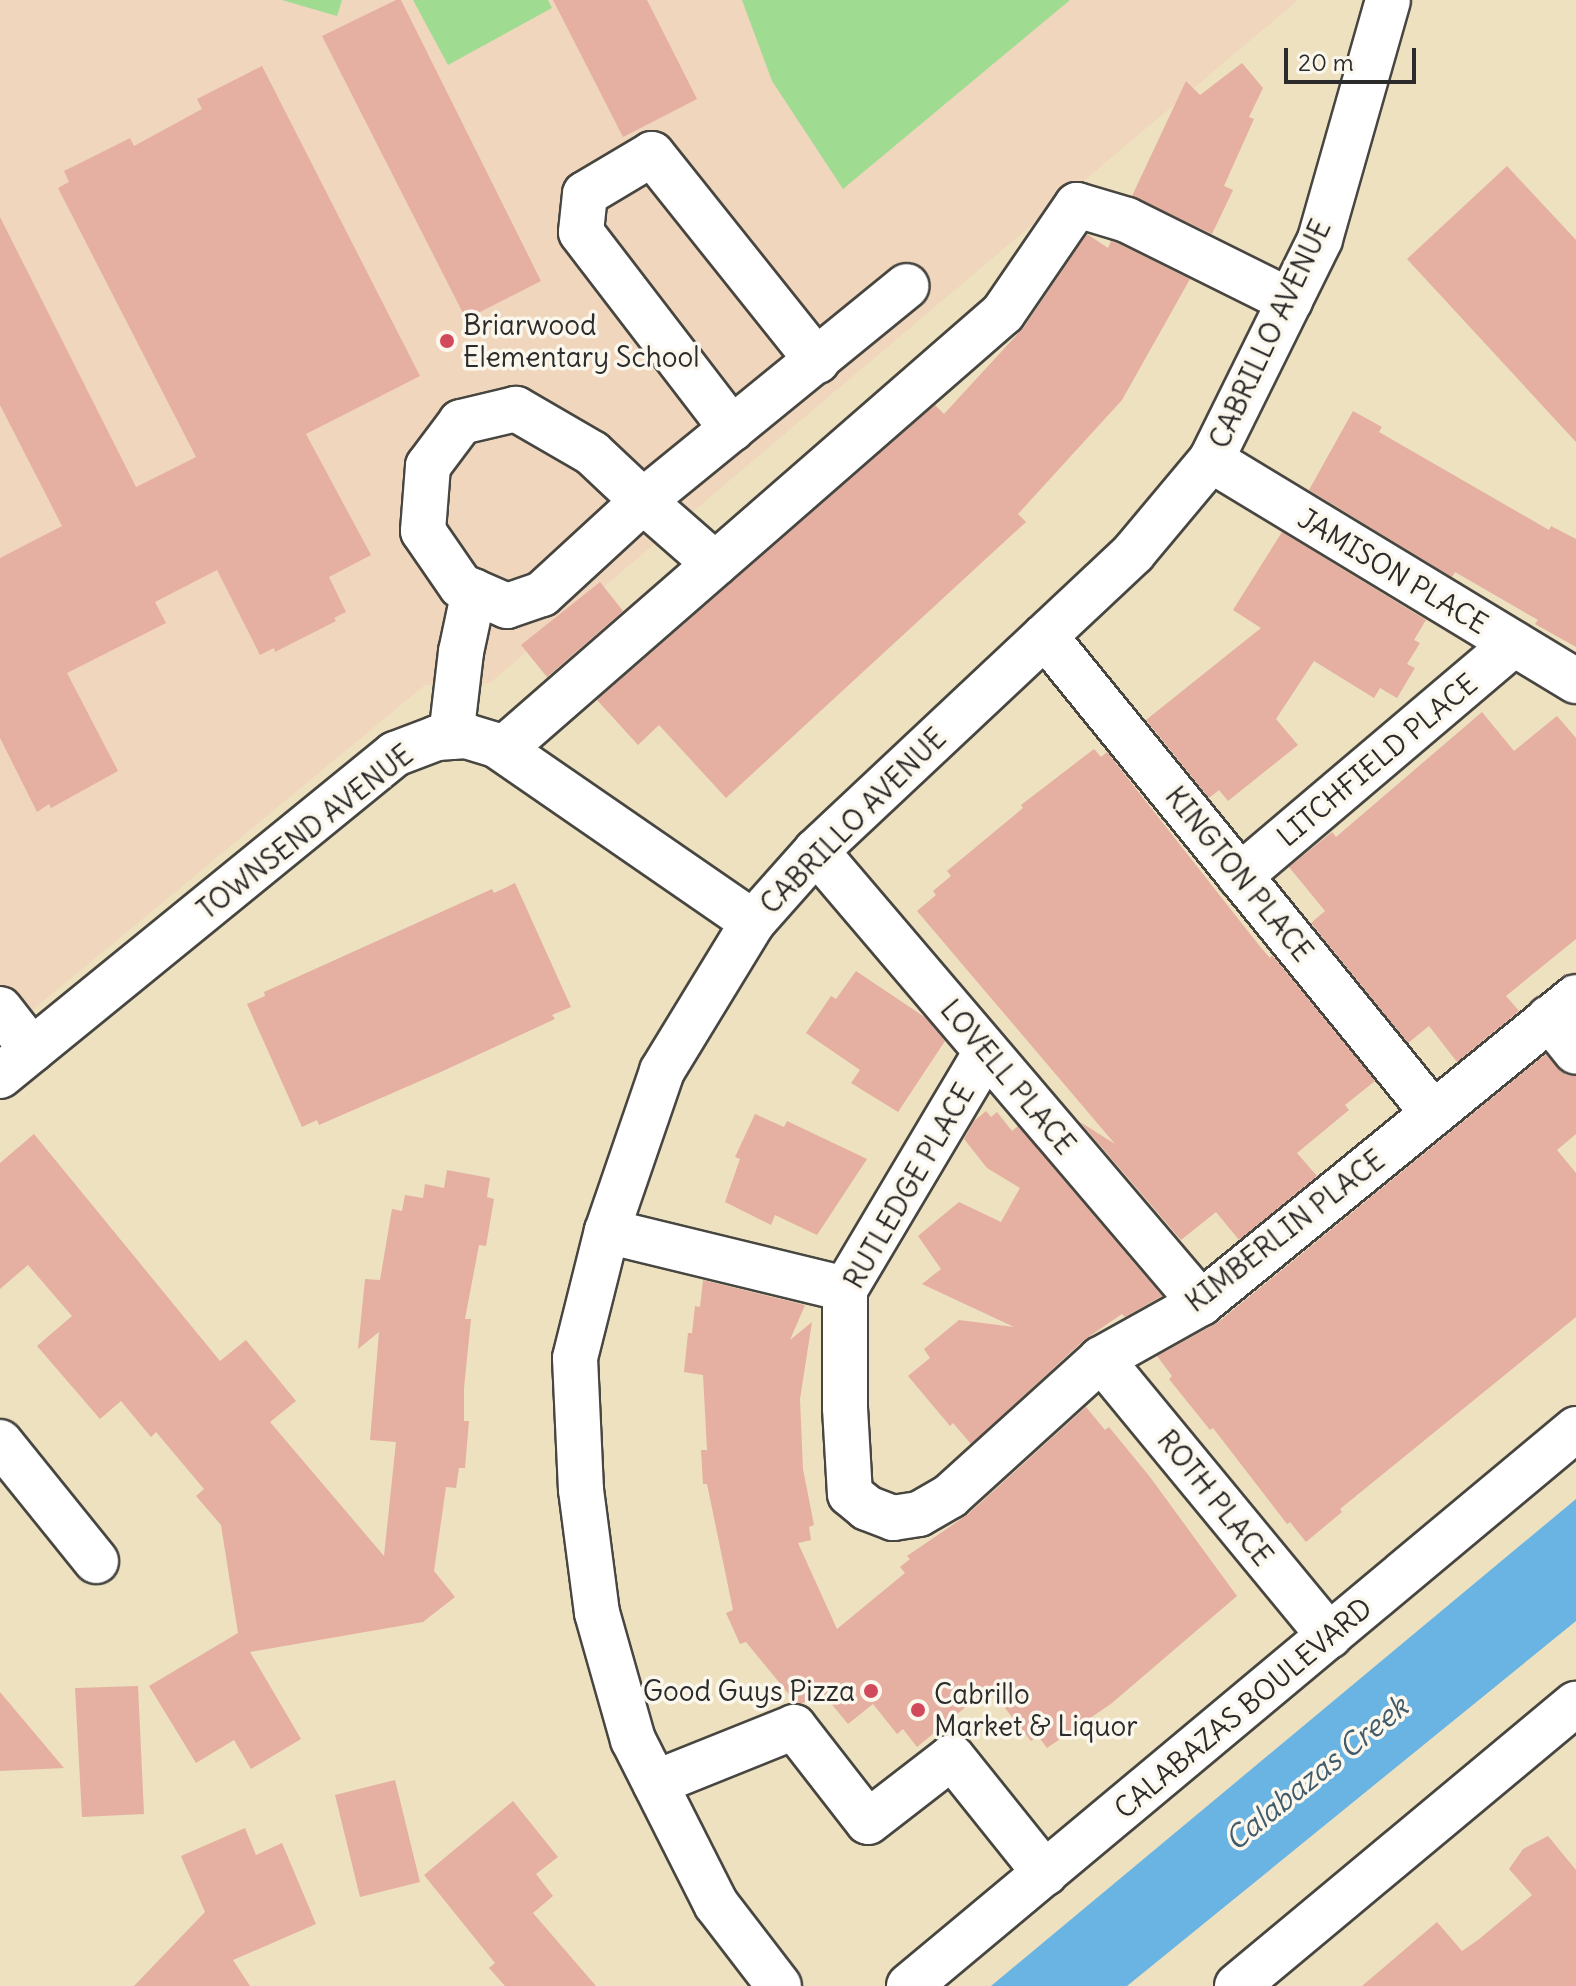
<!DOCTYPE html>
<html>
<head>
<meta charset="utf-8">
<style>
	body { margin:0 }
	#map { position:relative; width:1576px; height:1986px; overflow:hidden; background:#ede1c0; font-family:Delius,sans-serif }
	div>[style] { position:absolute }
	.built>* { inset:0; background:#f0d6bc }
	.green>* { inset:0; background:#9fdc91 }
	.water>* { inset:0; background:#69b4e2 }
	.building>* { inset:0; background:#e5afa2 }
	.roads { filter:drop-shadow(2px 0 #484641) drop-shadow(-2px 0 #484641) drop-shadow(0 2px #484641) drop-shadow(0 -2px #484641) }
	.minor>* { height:44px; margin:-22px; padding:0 22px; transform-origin:22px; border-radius:22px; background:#fff }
	.dots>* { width:22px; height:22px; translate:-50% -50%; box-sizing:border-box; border:4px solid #fbf7ec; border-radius:50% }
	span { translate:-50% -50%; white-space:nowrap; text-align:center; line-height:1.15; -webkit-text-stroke:7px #fbf7ec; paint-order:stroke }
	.poi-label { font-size:28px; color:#2b2b2b }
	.left { translate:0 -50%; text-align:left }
	.right { translate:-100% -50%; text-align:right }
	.street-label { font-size:28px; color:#2b2b2b }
	.water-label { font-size:30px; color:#415b6b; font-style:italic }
	.scale { position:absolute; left:1284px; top:48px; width:132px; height:36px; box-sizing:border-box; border:4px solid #2b2b2b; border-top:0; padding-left:10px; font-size:24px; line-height:28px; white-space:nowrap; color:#2b2b2b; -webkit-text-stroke:6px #fbf7ec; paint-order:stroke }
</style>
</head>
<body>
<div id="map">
	<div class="built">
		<div style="clip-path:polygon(0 0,1298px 0,490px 683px,425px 685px,0 1037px)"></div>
	</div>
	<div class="green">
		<div style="clip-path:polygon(282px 0,342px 0,337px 16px)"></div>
		<div style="clip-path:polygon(413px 0,548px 0,552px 8px,448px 65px)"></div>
		<div style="clip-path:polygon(742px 0,1070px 0,843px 189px,772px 81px)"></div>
	</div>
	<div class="water">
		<div style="clip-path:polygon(1576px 1499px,1576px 1621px,1127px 1986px,991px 1986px)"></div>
	</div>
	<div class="building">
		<div style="clip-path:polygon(396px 0,401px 0,541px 281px,466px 319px,322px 36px)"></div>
		<div style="clip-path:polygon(553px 0,647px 0,697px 99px,623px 137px)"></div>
		<div style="clip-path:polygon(1242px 63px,1263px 88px,1249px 117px,1254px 119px,1224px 186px,1233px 190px,1212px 234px,1132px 196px,1186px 81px,1200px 95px)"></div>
		<div style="clip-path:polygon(262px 66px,420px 376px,306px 434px,371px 555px,329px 577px,346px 612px,334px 618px,336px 621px,275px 652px,274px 648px,260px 655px,217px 570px,155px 602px,166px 623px,67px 673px,118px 771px,51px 808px,49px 804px,37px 812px,0 738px,0 558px,62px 526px,0 405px,0 217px,136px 487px,196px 457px,58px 188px,69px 182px,64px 171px,130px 138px,134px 146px,202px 109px,197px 99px)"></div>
		<div style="clip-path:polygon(1507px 166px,1576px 240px,1576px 442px,1407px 259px)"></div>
		<div style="clip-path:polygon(1087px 234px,1108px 248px,1111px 241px,1118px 243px,1190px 279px,1122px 400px,1018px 514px,1026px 522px,726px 798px,659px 725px,638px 745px,597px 700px,935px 405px,944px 414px,1024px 327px)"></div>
		<div style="clip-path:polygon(1353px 411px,1382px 427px,1379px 432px,1549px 530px,1551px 526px,1576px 539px,1576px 647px,1535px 624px,1538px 620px,1455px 572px,1452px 577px,1309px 490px)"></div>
		<div style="clip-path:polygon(1282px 532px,1426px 620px,1414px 640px,1420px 643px,1407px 664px,1415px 668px,1397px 698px,1380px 688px,1374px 698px,1314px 661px,1276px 719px,1298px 745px,1228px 801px,1219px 790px,1209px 798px,1146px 720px,1261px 628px,1233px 610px)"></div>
		<div style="clip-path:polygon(600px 582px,623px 611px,547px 677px,521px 645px)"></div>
		<div style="clip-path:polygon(1482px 712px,1514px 751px,1557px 716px,1576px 738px,1576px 939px,1506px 996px,1519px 1011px,1457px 1062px,1429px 1026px,1408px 1043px,1311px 923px,1325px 911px,1289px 867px,1332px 832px,1336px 837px)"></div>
		<div style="clip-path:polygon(1094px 749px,1101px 757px,1107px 752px,1258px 944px,1270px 958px,1272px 955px,1375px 1081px,1345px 1105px,1349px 1110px,1297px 1153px,1317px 1176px,1239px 1240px,1216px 1212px,1181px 1240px,1080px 1122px,1115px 1144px,917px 911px,936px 895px,933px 891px,951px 876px,947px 871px,1023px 808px,1021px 805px)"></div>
		<div style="clip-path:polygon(515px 883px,571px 1007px,552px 1015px,555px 1019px,443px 1071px,319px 1125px,317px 1120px,302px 1127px,247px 1004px,265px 996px,264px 992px,492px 889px,494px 893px)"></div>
		<div style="clip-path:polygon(856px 971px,926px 1018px,945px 1041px,898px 1112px,851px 1083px,860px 1070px,806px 1033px,831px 996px,836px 999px)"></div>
		<div style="clip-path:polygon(1546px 1054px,1566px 1075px,1576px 1076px,1576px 1134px,1557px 1150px,1576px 1173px,1576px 1317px,1340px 1509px,1342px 1512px,1306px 1542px,1290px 1522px,1287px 1524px,1213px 1428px,1210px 1430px,1169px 1379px,1172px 1376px,1157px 1356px,1217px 1323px)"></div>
		<div style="clip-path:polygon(986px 1111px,991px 1117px,997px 1112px,1012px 1131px,1018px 1126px,1162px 1296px,1125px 1317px,1122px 1314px,1084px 1340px,971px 1444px,953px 1423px,950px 1426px,908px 1376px,930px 1358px,924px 1349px,959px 1320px,1014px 1327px,922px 1284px,941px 1269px,918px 1236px,959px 1202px,1001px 1222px,1020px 1188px,987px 1168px,964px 1139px,974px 1121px)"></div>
		<div style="clip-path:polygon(755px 1114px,784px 1127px,787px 1121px,867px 1159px,817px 1235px,775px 1215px,771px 1225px,725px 1202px,740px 1159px,735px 1157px)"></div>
		<div style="clip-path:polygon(34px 1134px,220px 1361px,246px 1340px,296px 1401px,270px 1422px,384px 1556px,396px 1442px,370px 1440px,379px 1332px,358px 1349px,365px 1279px,380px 1280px,392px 1209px,402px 1211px,405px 1195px,423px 1198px,425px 1184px,444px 1188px,447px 1170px,490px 1178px,487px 1197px,494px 1199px,486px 1246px,479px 1245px,465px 1319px,471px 1319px,464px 1388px,464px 1421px,469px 1421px,465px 1468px,459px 1468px,456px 1488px,446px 1487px,434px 1571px,455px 1597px,423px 1622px,250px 1652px,301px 1739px,251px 1769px,234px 1740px,196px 1763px,149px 1686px,238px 1633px,221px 1525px,196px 1496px,204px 1489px,156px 1432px,151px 1437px,121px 1401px,100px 1419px,37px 1346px,72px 1316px,28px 1265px,0 1289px,0 1163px)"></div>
		<div style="clip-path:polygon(703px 1280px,805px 1305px,790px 1340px,812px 1322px,800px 1399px,803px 1469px,814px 1525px,809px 1527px,811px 1540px,798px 1543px,837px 1629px,905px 1573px,900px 1567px,910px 1559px,907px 1556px,967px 1515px,1086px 1407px,1105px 1430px,1109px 1427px,1150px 1477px,1237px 1596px,1112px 1703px,1047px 1748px,1038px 1736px,1031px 1741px,989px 1688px,917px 1747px,903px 1729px,897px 1734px,873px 1704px,848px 1724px,820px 1690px,802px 1704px,796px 1703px,746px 1642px,740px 1644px,726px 1613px,733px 1610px,707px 1484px,703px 1484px,701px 1450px,707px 1450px,703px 1375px,684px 1372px,688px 1333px,692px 1333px,695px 1306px,700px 1307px)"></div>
		<div style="clip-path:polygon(138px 1686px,144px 1814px,82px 1817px,75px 1688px)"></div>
		<div style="clip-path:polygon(0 1692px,64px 1768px,0 1771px)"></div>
		<div style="clip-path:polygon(395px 1780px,420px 1882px,360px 1897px,335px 1795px)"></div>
		<div style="clip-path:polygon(513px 1801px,558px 1857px,536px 1874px,553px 1896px,533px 1913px,596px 1986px,505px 1986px,489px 1968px,495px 1963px,424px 1875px)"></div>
		<div style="clip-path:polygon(245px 1828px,256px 1855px,282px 1843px,316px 1924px,233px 1960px,250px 1986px,134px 1986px,205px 1912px,181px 1856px)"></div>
		<div style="clip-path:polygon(1548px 1836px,1576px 1870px,1576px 1986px,1362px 1986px,1437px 1922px,1462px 1951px,1478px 1940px,1532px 1895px,1509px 1869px,1523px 1849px)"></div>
	</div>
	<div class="roads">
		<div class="minor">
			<div style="left:732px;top:429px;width:248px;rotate:-127.5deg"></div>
			<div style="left:581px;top:232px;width:38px;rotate:-84deg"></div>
			<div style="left:585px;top:194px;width:78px;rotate:-30.8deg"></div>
			<div style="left:652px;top:154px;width:265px;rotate:51.4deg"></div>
			<div style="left:1211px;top:460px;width:427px;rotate:31.2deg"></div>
			<div style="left:715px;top:564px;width:96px;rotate:-138.8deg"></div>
			<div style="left:643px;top:501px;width:70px;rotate:-136.7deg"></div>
			<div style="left:592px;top:453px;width:88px;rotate:-149.9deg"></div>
			<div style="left:516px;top:409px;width:57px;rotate:166.7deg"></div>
			<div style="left:461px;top:422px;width:55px;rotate:126.9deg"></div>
			<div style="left:428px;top:466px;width:65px;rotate:94.4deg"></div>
			<div style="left:423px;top:531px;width:67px;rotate:55.4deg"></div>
			<div style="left:461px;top:586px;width:50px;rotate:23.5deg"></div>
			<div style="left:507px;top:606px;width:37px;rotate:-19deg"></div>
			<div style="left:542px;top:594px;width:137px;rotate:-42.6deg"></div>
			<div style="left:643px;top:501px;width:340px;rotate:-39.2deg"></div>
			<div style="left:1045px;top:636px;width:615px;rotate:50.87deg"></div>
			<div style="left:451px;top:737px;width:86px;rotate:-83.3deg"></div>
			<div style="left:461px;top:652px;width:62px;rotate:-78deg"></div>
			<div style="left:503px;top:749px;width:663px;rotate:-41.09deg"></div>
			<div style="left:1003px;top:313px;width:131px;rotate:-55.6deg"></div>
			<div style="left:1077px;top:205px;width:52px;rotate:16.7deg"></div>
			<div style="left:1127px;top:220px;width:182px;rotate:26.4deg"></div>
			<div style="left:816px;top:851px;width:594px;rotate:49.58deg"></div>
			<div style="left:1240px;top:876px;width:359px;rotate:-40.3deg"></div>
			<div style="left:0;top:1009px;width:52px;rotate:52deg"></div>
			<div style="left:1549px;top:1018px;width:43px;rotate:51.5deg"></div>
			<div style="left:986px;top:1052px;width:276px;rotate:120.7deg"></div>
			<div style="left:845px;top:1289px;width:119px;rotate:90deg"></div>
			<div style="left:845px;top:1408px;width:86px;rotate:86.7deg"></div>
			<div style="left:850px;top:1494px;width:22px;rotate:39deg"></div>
			<div style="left:867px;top:1508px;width:28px;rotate:21deg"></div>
			<div style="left:893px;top:1518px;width:26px;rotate:-9deg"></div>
			<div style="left:919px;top:1514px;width:36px;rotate:-30deg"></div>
			<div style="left:950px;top:1496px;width:204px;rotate:-42.2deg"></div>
			<div style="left:1101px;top:1359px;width:115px;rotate:-29.2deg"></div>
			<div style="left:1201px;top:1303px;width:484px;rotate:-39.2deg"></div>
			<div style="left:0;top:1076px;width:510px;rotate:-39.19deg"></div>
			<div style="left:395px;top:754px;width:45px;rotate:-20.9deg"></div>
			<div style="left:437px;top:738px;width:29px;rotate:-4deg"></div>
			<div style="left:466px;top:736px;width:31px;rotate:17deg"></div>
			<div style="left:496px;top:745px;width:312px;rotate:34.6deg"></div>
			<div style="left:607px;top:1231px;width:245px;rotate:13.7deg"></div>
			<div style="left:1101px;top:1359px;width:359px;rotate:50.5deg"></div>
			<div style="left:0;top:1442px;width:153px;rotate:51.1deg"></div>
			<div style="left:655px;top:1783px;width:150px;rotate:-21.9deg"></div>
			<div style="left:794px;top:1727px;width:120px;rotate:52.1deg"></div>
			<div style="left:868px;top:1822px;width:106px;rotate:-37.7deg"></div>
			<div style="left:952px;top:1757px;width:149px;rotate:51.3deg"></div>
			<div style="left:779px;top:1986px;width:103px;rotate:-127.5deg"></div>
			<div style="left:716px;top:1904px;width:184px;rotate:-116.8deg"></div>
			<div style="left:633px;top:1740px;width:132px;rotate:-105.8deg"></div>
			<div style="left:597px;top:1613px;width:124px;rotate:-97.4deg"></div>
			<div style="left:581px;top:1490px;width:132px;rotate:-92.6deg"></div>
			<div style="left:575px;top:1358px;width:131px;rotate:-75.9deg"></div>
			<div style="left:607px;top:1231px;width:169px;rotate:-71deg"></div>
			<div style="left:662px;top:1071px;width:175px;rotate:-58.6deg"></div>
			<div style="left:753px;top:922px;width:95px;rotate:-48.4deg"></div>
			<div style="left:816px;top:851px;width:436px;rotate:-43.2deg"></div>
			<div style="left:1134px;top:552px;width:120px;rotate:-50.1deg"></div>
			<div style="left:1211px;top:460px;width:246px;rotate:-63.7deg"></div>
			<div style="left:1320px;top:239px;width:248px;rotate:-74.1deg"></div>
			<div style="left:909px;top:1986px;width:869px;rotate:-39.86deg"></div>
			<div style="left:1237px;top:1986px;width:441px;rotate:-39.8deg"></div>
		</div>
	</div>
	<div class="dots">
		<div style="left:447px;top:341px;background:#d1495b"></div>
		<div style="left:871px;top:1691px;background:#d1495b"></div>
		<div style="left:918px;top:1710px;background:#d1495b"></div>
	</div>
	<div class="poi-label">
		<span class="left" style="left:463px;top:341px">Briarwood<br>Elementary School</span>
		<span class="right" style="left:855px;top:1691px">Good Guys Pizza</span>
		<span class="left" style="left:934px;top:1710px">Cabrillo<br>Market &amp; Liquor</span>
	</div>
	<div class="street-label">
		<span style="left:1270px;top:334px;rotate:-65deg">CABRILLO AVENUE</span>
		<span style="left:1393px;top:571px;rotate:31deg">JAMISON PLACE</span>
		<span style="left:1377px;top:760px;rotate:-40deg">LITCHFIELD PLACE</span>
		<span style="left:853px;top:821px;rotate:-45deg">CABRILLO AVENUE</span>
		<span style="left:305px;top:832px;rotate:-38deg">TOWNSEND AVENUE</span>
		<span style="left:1239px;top:874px;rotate:51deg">KINGTON PLACE</span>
		<span style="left:1008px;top:1077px;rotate:50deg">LOVELL PLACE</span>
		<span style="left:909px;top:1186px;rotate:-60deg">RUTLEDGE PLACE</span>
		<span style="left:1285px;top:1231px;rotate:-38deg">KIMBERLIN PLACE</span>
		<span style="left:1215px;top:1498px;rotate:51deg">ROTH PLACE</span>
		<span style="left:1243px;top:1708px;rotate:-40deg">CALABAZAS BOULEVARD</span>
	</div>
	<div class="water-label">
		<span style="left:1316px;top:1773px;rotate:-39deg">Calabazas Creek</span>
	</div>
	<div class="scale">20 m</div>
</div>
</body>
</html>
